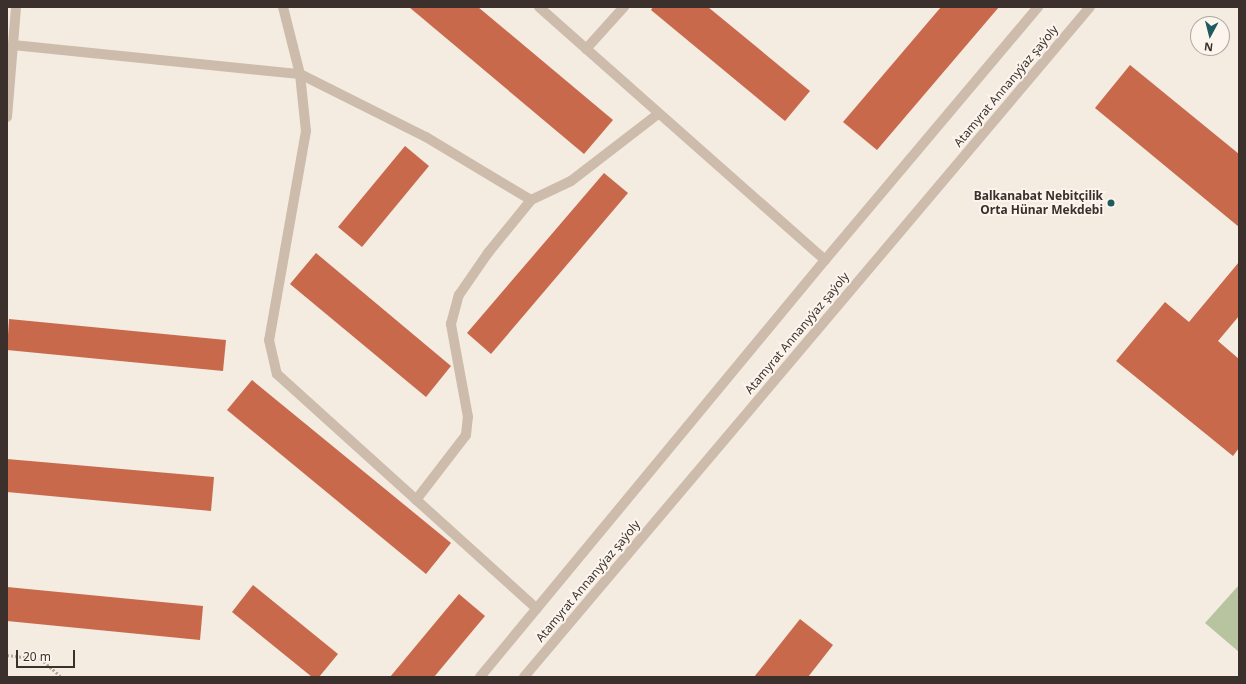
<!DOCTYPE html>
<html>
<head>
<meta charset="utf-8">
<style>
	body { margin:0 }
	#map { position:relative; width:1246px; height:684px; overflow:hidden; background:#f4ebe1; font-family:"Noto Sans",sans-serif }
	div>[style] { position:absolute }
	.green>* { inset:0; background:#b8c4a0 }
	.building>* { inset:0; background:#c8694b }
	.path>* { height:2.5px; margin-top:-1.25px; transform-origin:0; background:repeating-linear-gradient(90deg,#b9a596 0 2px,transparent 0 4px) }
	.minor>* { height:10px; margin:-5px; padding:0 5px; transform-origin:5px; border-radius:5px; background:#cdbbac }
	.dots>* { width:11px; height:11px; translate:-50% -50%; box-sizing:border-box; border:2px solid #fbf5ee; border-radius:50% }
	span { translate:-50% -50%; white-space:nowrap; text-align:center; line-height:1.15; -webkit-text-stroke:4px #fbf5ee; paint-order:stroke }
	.street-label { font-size:12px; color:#3b302b }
	.poi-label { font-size:12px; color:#3b302b; font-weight:700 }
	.right { translate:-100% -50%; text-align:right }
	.frame { position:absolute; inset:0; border:8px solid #3b302b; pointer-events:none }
	.north { position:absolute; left:1190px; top:16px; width:40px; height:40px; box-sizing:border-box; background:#fbf5ee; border:1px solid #aea6a0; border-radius:50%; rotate:187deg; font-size:11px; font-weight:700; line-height:16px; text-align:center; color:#3b302b }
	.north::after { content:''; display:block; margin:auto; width:14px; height:18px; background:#1f5a5e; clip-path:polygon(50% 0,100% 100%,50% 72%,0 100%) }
	.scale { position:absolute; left:16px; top:650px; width:59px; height:18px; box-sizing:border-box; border:2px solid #3b302b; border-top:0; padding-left:5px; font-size:12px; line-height:14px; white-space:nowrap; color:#3b302b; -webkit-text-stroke:3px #fbf5ee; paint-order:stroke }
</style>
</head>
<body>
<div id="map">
	<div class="green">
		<div style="clip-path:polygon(1239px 585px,1239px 652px,1205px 623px)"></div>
	</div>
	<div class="building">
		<div style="clip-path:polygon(409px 7px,478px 7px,613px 120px,584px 154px)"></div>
		<div style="clip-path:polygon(653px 7px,708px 7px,810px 91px,785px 121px,651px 10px)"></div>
		<div style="clip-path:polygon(941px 7px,999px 7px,877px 150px,843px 122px)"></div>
		<div style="clip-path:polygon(1130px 65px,1239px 154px,1239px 227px,1095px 108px)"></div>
		<div style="clip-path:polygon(405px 146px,429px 166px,362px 247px,338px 227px)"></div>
		<div style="clip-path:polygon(604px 173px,628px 193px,491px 354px,467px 333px)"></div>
		<div style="clip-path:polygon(316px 253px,451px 366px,426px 397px,290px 284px)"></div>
		<div style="clip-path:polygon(1239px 262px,1239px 316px,1218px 341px,1239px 359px,1239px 448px,1233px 456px,1116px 361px,1165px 302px,1189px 322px)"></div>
		<div style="clip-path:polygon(9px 319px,226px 340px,223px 371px,7px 350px)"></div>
		<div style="clip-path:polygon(252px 380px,451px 543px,426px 574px,227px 410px)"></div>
		<div style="clip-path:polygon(7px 459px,214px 477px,211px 511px,7px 492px)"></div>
		<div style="clip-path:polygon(253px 585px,338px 654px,319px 677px,312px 677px,232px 612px)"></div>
		<div style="clip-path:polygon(7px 587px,203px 606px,200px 640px,7px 621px)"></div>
		<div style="clip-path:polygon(459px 594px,485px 616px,434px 677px,390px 677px)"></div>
		<div style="clip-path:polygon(800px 619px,833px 645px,808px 677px,754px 677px)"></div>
	</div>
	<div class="path">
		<div style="left:7px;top:655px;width:34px;rotate:7deg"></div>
		<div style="left:41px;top:659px;width:28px;rotate:41deg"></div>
	</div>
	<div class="minor">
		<div style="left:283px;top:7px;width:69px;rotate:75.8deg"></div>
		<div style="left:300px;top:74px;width:57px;rotate:84deg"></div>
		<div style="left:306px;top:131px;width:212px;rotate:100deg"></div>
		<div style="left:269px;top:340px;width:35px;rotate:77deg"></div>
		<div style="left:277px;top:374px;width:350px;rotate:42.1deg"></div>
		<div style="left:539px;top:7px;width:382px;rotate:41.5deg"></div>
		<div style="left:13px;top:45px;width:288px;rotate:5.8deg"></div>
		<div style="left:300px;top:74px;width:141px;rotate:26.6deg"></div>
		<div style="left:426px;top:137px;width:122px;rotate:31deg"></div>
		<div style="left:586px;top:49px;width:57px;rotate:-47.9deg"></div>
		<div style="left:7px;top:117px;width:110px;rotate:-85.3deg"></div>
		<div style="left:416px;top:500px;width:82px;rotate:-52.4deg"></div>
		<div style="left:466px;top:435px;width:18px;rotate:-84deg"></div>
		<div style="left:468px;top:417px;width:95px;rotate:-100.4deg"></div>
		<div style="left:451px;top:324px;width:30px;rotate:-75deg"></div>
		<div style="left:459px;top:295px;width:51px;rotate:-55.4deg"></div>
		<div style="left:488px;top:253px;width:68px;rotate:-50.9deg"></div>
		<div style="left:531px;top:200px;width:44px;rotate:-25.4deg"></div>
		<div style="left:571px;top:181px;width:110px;rotate:-37.6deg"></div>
		<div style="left:480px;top:677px;width:541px;rotate:-50.4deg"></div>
		<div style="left:825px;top:260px;width:331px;rotate:-49.9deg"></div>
		<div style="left:524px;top:677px;width:877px;rotate:-49.81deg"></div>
	</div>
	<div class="dots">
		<div style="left:1111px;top:203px;background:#1f5a5e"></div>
	</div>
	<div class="street-label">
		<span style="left:1006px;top:86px;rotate:-50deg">Atamyrat Annanyýaz şaýoly</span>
		<span style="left:797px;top:333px;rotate:-50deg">Atamyrat Annanyýaz şaýoly</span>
		<span style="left:588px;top:581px;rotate:-50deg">Atamyrat Annanyýaz şaýoly</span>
	</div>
	<div class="poi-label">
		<span class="right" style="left:1103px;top:203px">Balkanabat Nebitçilik<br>Orta Hünar Mekdebi</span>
	</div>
	<div class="frame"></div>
	<div class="north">N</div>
	<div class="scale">20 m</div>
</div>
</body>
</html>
